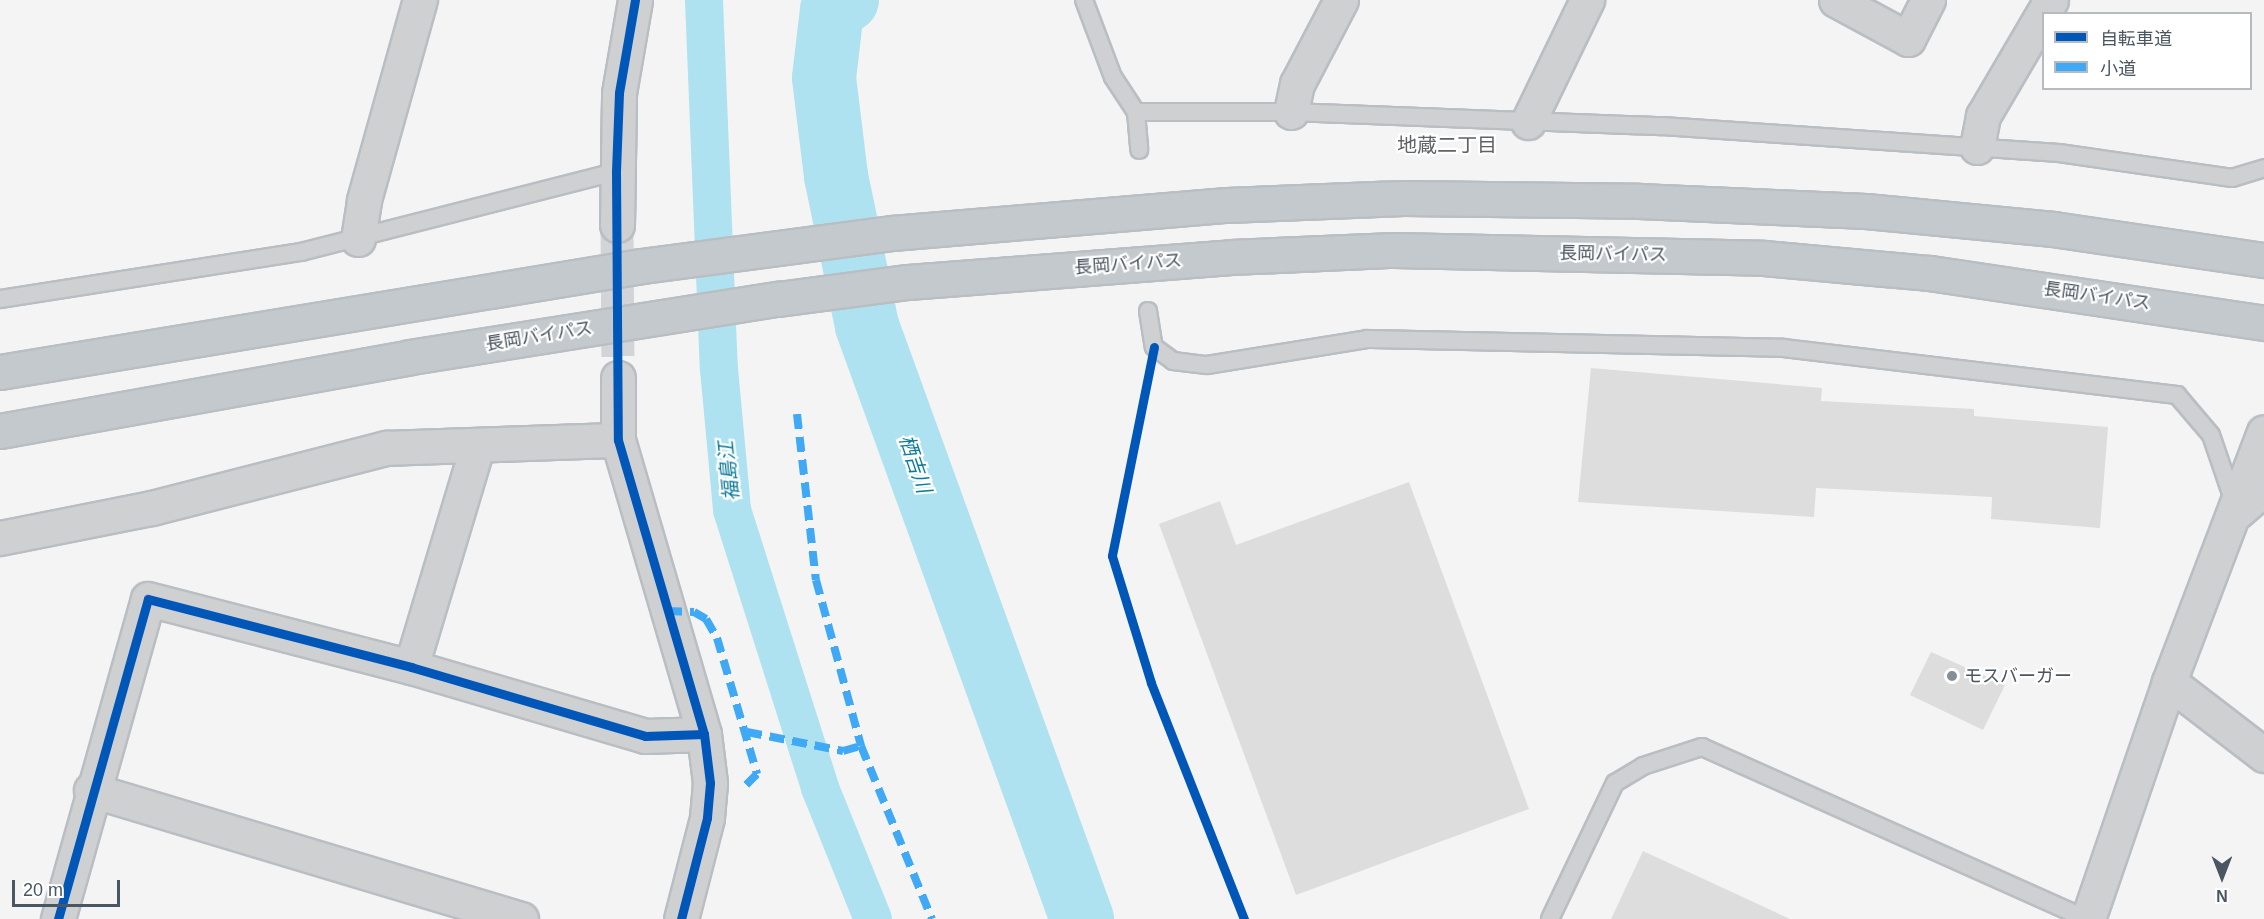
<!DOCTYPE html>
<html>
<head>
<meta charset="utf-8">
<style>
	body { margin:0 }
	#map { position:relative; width:2264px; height:919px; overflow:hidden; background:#f4f4f4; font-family:Arial,"Noto Sans JP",sans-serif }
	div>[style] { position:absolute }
	.canal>* { height:38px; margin:-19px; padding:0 19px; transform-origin:19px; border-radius:19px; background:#aee2f0 }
	.river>* { height:64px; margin:-32px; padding:0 32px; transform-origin:32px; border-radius:32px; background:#aee2f0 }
	.building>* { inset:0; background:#ddddde }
	.minor-tunnel>* { height:33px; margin-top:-16.5px; transform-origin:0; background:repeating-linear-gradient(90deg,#d2d4d7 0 33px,transparent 0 49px) }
	.roads { filter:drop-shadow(2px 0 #b9bec3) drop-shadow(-2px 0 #b9bec3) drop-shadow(0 2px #b9bec3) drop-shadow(0 -2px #b9bec3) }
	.service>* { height:16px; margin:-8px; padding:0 8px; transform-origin:8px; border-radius:8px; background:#ced0d2 }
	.minor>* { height:33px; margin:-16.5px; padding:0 16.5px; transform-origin:16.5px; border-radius:16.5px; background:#ced0d2 }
	.tertiary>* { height:33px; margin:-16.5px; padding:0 16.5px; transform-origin:16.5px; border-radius:16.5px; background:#ced0d2 }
	.trunk>* { height:33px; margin:-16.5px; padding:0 16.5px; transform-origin:16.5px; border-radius:16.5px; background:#c4c9cd }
	.quiet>* { height:8px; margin-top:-4px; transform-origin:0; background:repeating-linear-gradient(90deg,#3fa9f5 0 15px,transparent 0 23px) }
	.cycleway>* { height:9px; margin:-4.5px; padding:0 4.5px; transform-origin:4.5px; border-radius:4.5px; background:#0057b8 }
	.dots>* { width:16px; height:16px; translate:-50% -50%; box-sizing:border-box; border:3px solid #fff; border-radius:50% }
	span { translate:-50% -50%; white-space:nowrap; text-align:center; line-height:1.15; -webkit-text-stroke:4.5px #fff; paint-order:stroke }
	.street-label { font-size:18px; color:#4a5661 }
	.poi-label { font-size:18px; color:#4a5661 }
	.left { translate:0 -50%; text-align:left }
	.neighbourhood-label { font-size:20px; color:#5f6368 }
	.water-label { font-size:20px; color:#0c7c9b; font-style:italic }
	.legend { position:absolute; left:2042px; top:12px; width:210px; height:78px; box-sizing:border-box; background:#fff; border:2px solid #b7bbc0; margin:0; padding:8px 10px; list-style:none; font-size:18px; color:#4a5661 }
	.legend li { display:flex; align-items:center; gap:12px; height:30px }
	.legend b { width:30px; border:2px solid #b7bbc0 }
	.north { position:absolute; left:2192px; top:847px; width:60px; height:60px; -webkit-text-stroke:4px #fff; paint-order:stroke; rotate:180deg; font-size:16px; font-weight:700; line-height:24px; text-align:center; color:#4a5661 }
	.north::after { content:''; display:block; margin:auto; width:21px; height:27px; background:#4a5661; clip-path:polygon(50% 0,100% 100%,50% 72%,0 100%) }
	.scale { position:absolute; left:12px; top:880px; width:108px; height:27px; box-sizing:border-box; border:3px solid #4a5661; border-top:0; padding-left:8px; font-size:18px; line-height:21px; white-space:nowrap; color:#4a5661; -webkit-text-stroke:4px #fff; paint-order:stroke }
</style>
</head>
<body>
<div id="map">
	<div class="canal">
		<div style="left:704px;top:0;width:369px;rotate:87.7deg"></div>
		<div style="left:719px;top:369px;width:142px;rotate:84.7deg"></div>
		<div style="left:732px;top:510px;width:292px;rotate:72.4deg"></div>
		<div style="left:820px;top:788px;width:141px;rotate:68deg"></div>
		<div style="left:848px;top:2px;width:3px;rotate:-45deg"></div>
	</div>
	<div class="river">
		<div style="left:847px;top:0;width:18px;rotate:146deg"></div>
		<div style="left:832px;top:10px;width:68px;rotate:96.7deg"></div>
		<div style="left:824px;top:78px;width:99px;rotate:83deg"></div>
		<div style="left:836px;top:176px;width:153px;rotate:78.3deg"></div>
		<div style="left:867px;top:326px;width:631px;rotate:70.07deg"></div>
	</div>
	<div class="building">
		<div style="clip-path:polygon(1591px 368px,1822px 388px,1821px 401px,1974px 409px,1974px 416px,2108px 427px,2100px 528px,1991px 519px,1992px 497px,1816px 488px,1814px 517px,1578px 502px)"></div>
		<div style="clip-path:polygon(1409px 482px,1529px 809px,1296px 895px,1159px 524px,1220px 501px,1236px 545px)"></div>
		<div style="clip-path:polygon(1931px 652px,2005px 685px,1983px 730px,1910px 695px)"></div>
		<div style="clip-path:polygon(1643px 851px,1790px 919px,1611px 919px)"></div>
	</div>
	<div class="minor-tunnel">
		<div style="left:617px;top:225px;width:153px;rotate:89.6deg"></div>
	</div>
	<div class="roads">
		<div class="service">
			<div style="left:1084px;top:0;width:82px;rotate:69.4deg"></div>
			<div style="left:1113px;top:77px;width:42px;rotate:56.7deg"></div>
			<div style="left:1136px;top:112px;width:38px;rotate:85deg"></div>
			<div style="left:1136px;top:112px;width:155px"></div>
			<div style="left:1291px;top:112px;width:371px;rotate:2.2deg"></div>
			<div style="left:1662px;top:126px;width:398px;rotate:3.9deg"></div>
			<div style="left:2059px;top:153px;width:175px;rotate:8.2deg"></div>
			<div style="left:2232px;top:178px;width:34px;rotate:-17deg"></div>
			<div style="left:0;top:299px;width:305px;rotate:-8.9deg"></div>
			<div style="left:301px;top:252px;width:325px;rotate:-14.3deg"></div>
			<div style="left:1148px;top:311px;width:36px;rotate:81deg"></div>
			<div style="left:1154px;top:347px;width:24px;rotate:36deg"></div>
			<div style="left:1173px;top:361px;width:34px;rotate:7deg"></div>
			<div style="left:1207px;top:365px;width:162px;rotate:-9.2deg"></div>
			<div style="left:1367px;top:339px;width:416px;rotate:1.2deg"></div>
			<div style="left:1783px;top:348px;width:397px;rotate:6.8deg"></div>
			<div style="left:2177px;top:395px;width:52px;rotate:49.6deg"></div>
			<div style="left:2211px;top:435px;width:71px;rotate:71.1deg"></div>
			<div style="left:1550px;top:919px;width:151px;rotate:-64.5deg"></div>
			<div style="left:1615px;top:783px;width:33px;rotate:-31deg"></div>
			<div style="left:1643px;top:766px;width:62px;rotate:-17.9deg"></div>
			<div style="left:1702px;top:747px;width:421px;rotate:24.1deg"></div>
		</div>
		<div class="minor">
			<div style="left:1836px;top:0;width:82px;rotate:28.4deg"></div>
			<div style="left:1908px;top:39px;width:44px;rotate:-62.9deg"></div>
			<div style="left:1291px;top:112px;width:29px;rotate:-78deg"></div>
			<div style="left:1297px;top:84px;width:95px;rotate:-62.4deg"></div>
			<div style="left:1528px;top:122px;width:136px;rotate:-64.2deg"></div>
			<div style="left:1977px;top:147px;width:32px;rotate:-79deg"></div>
			<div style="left:1983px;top:116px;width:134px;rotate:-59.6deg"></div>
			<div style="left:617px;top:225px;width:132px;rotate:-89.1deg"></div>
			<div style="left:619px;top:93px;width:94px;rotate:-80.2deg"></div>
			<div style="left:358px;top:239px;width:39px;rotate:-81deg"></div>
			<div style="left:364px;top:200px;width:208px;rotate:-74.4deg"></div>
			<div style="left:618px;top:378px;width:62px;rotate:90deg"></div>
			<div style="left:618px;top:440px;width:306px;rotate:73.7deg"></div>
			<div style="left:704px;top:734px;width:49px;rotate:83deg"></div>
			<div style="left:710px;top:783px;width:35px;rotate:95deg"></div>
			<div style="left:707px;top:818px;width:104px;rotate:104.4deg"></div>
			<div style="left:2238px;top:511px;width:35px;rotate:-41deg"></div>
			<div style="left:0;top:538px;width:155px;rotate:-11.2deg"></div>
			<div style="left:152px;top:508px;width:242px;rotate:-14.4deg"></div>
			<div style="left:386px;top:448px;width:232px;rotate:-2deg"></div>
			<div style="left:411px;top:667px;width:230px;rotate:-73.3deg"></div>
			<div style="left:2169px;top:682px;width:120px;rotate:37.5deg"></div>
			<div style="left:91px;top:790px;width:449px;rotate:16.7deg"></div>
			<div style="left:58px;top:919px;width:332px;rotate:-74.3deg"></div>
			<div style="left:148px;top:599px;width:272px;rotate:14.5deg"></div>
			<div style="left:411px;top:667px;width:244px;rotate:16.4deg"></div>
			<div style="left:645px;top:736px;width:59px;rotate:-1.9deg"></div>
		</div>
		<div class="tertiary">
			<div style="left:2088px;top:919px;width:250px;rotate:-71.1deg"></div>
			<div style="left:2169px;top:682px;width:267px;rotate:-69.2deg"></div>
		</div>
		<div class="trunk">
			<div style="left:0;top:372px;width:651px;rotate:-9.38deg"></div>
			<div style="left:642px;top:266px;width:252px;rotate:-7.5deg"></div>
			<div style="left:892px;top:233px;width:336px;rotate:-4.8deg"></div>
			<div style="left:1227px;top:205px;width:177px;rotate:-2.3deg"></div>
			<div style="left:1404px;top:198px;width:235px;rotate:0.7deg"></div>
			<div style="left:1639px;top:201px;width:227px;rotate:2.5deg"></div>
			<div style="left:1866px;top:211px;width:188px;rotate:5.5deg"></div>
			<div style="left:2053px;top:229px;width:213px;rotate:8.4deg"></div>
			<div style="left:0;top:431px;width:417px;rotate:-10.2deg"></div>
			<div style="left:410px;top:357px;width:373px;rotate:-9deg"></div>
			<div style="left:778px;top:299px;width:131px;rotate:-7.5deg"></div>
			<div style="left:908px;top:282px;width:324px;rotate:-4.4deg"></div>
			<div style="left:1231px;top:257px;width:163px;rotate:-2.5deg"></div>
			<div style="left:1394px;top:250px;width:370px;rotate:1.2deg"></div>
			<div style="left:1764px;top:258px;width:167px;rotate:5.2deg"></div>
			<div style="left:1930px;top:273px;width:338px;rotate:8.5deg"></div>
		</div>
	</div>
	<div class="quiet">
		<div style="left:797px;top:414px;width:167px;rotate:83.5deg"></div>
		<div style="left:816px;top:580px;width:172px;rotate:74.8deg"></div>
		<div style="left:861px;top:746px;width:187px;rotate:67.7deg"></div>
		<div style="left:667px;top:611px;width:27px;rotate:2deg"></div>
		<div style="left:694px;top:612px;width:14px;rotate:30deg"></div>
		<div style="left:706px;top:619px;width:22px;rotate:60deg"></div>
		<div style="left:717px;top:638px;width:142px;rotate:73.6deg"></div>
		<div style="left:757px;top:774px;width:16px;rotate:135deg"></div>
		<div style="left:747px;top:732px;width:98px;rotate:11.2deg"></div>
		<div style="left:843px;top:751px;width:19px;rotate:-16deg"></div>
	</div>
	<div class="cycleway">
		<div style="left:635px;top:0;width:94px;rotate:99.8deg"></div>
		<div style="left:619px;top:93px;width:79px;rotate:92.2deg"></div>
		<div style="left:616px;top:172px;width:268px;rotate:89.6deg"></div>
		<div style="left:618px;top:440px;width:306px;rotate:73.7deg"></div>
		<div style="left:704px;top:734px;width:49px;rotate:83deg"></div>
		<div style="left:710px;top:783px;width:35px;rotate:95deg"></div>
		<div style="left:707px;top:818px;width:104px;rotate:104.4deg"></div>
		<div style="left:1154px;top:347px;width:213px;rotate:101.4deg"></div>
		<div style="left:1112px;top:556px;width:133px;rotate:72.9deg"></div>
		<div style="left:1151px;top:683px;width:254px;rotate:68.5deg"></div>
		<div style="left:58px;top:919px;width:332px;rotate:-74.3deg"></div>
		<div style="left:148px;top:599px;width:272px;rotate:14.5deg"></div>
		<div style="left:411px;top:667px;width:244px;rotate:16.4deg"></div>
		<div style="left:645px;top:736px;width:59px;rotate:-1.9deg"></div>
	</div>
	<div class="dots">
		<div style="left:1952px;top:676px;background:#868d94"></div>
	</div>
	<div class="street-label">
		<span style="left:1613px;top:254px;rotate:1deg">長岡バイパス</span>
		<span style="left:1128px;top:264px;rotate:-4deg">長岡バイパス</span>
		<span style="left:2097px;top:296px;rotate:8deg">長岡バイパス</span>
		<span style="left:539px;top:336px;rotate:-9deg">長岡バイパス</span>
	</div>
	<div class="poi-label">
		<span class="left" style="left:1964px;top:676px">モスバーガー</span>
	</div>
	<div class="neighbourhood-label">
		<span style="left:1447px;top:145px">地蔵二丁目</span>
	</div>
	<div class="water-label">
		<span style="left:915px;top:464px;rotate:71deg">栖吉川</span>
		<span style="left:729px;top:471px;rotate:-96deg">福島江</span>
	</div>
	<ul class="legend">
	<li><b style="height:8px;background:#0057b8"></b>自転車道</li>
	<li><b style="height:8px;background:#3fa9f5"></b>小道</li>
	</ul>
	<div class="north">N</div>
	<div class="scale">20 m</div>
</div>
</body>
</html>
